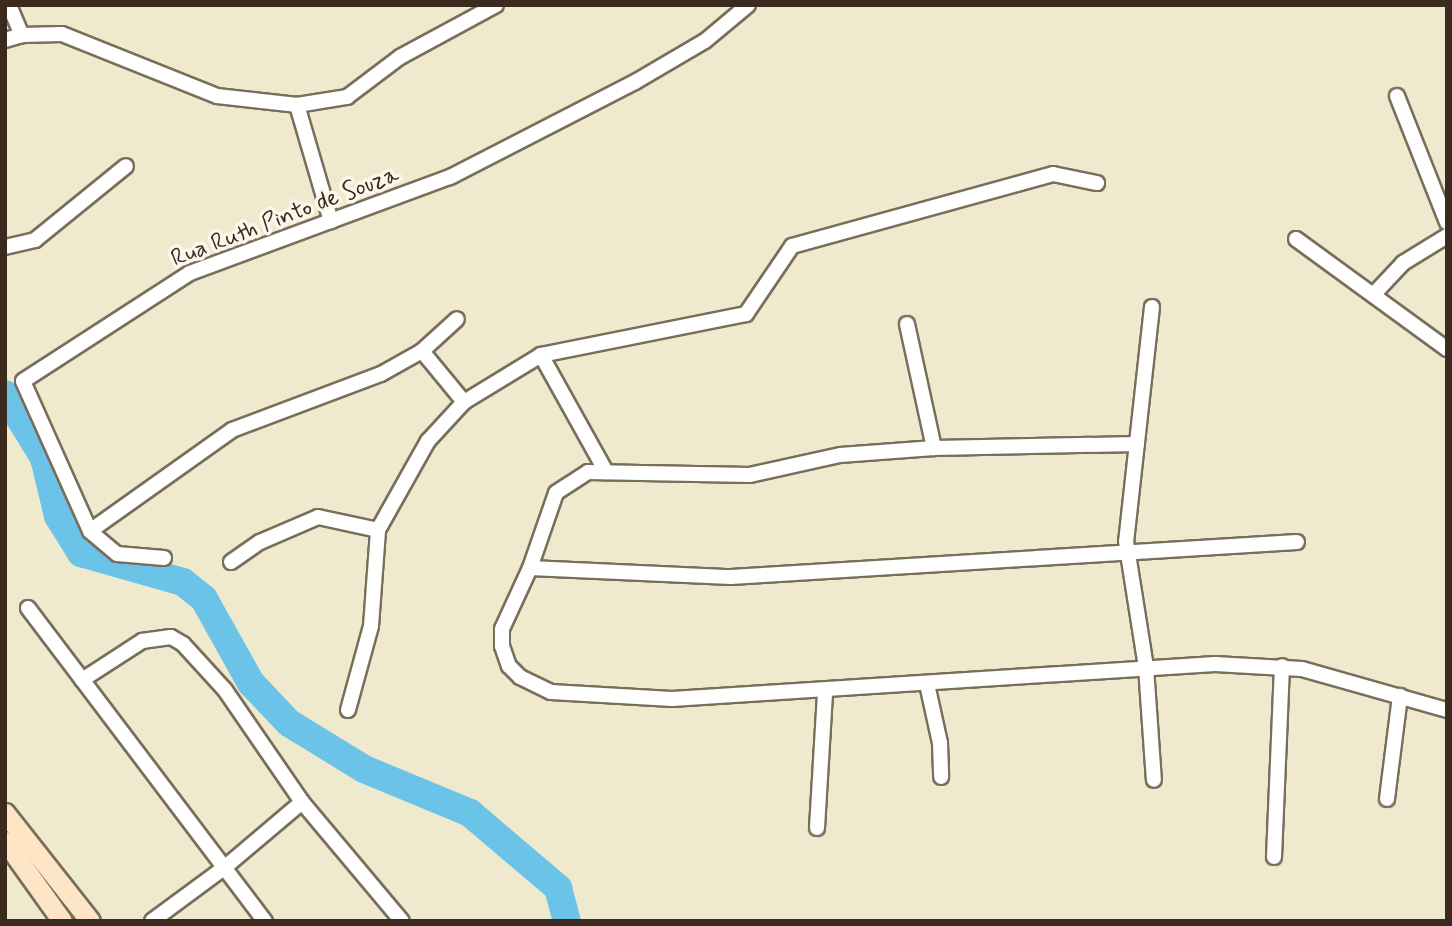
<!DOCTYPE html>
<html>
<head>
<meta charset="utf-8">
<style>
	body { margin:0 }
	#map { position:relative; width:1452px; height:926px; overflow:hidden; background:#efe9ce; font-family:Mynerve,sans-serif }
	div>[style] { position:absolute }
	.river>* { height:28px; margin:-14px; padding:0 14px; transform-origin:14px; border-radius:14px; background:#6bc3e8 }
	.roads { filter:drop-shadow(2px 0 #7a6d5c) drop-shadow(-2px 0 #7a6d5c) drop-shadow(0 2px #7a6d5c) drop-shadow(0 -2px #7a6d5c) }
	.street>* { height:14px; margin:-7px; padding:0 7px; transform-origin:7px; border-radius:7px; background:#fff }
	.secondary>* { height:19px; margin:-9.5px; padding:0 9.5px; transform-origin:9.5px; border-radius:9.5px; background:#fde5c5 }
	span { translate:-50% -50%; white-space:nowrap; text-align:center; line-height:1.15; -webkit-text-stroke:7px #fbf7ec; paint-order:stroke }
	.street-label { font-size:24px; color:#3b2a1e }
	.frame { position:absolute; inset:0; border:7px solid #3b2a1e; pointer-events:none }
</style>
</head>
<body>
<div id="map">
	<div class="river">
		<div style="left:5px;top:394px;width:75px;rotate:58.6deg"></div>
		<div style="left:44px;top:458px;width:60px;rotate:76.4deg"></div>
		<div style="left:58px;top:516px;width:44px;rotate:58.1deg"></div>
		<div style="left:81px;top:553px;width:106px;rotate:15.9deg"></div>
		<div style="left:183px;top:582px;width:27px;rotate:39deg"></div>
		<div style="left:204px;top:599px;width:96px;rotate:60.8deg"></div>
		<div style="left:251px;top:683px;width:55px;rotate:46.5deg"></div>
		<div style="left:289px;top:723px;width:88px;rotate:31.5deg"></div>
		<div style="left:364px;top:769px;width:115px;rotate:22.5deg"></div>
		<div style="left:470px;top:813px;width:116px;rotate:40.4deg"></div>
		<div style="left:558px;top:888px;width:34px;rotate:75deg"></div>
	</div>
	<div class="roads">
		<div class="street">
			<div style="left:9px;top:5px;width:33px;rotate:67deg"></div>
			<div style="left:5px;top:40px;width:18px;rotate:-16deg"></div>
			<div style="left:22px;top:35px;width:40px;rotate:-1.4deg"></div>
			<div style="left:62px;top:34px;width:167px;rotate:21.8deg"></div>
			<div style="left:217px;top:96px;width:81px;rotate:6.4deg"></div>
			<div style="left:297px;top:105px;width:51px;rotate:-9.1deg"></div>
			<div style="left:347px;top:97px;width:66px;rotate:-37deg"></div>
			<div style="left:400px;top:57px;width:109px;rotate:-28.4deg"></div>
			<div style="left:1397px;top:96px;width:136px;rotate:68.4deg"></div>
			<div style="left:297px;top:105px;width:121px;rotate:73.7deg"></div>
			<div style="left:1296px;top:239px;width:187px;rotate:36.1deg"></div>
			<div style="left:5px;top:247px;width:31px;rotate:-13deg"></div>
			<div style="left:35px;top:240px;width:117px;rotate:-39.1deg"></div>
			<div style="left:1373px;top:295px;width:44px;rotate:-46.8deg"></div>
			<div style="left:1403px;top:263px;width:52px;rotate:-31.5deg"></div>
			<div style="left:1152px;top:307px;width:235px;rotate:96.3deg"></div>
			<div style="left:1126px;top:541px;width:128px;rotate:81deg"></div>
			<div style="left:1146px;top:667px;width:113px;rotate:86deg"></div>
			<div style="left:907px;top:324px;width:127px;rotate:77.7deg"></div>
			<div style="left:422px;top:351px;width:66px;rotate:50.5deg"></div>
			<div style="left:541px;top:355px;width:134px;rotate:60.9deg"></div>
			<div style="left:1137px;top:444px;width:203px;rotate:178.9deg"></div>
			<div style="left:934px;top:448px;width:94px;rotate:175.7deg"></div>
			<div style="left:840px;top:455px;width:92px;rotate:167.5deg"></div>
			<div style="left:750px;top:475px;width:162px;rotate:-178.9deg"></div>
			<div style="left:588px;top:472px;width:38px;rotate:147deg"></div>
			<div style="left:556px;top:493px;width:79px;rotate:109.1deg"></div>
			<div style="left:530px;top:568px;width:67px;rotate:114.7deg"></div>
			<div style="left:502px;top:629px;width:17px;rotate:90deg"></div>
			<div style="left:502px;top:646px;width:21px;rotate:71deg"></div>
			<div style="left:509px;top:666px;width:16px;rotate:45deg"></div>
			<div style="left:520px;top:677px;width:34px;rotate:26deg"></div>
			<div style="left:551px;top:692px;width:121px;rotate:3.3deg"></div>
			<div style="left:672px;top:699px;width:544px;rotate:-3.69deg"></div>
			<div style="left:1215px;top:664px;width:87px;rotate:3.3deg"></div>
			<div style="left:1302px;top:669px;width:151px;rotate:15.8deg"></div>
			<div style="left:90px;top:531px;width:174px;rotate:-35.4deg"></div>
			<div style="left:232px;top:430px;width:159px;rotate:-20.6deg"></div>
			<div style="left:381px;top:374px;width:47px;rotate:-29.3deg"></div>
			<div style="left:422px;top:351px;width:47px;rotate:-42.4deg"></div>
			<div style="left:164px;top:558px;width:47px;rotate:-175.1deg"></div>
			<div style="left:117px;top:554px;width:35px;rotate:-140deg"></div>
			<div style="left:90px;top:531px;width:164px;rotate:-114.1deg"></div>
			<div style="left:23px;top:381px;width:199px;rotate:-32.9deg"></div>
			<div style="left:190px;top:273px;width:277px;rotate:-20.3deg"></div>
			<div style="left:450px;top:177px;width:208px;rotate:-27.2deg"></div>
			<div style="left:635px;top:82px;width:81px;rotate:-30.4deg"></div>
			<div style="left:705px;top:41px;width:56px;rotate:-39.9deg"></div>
			<div style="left:231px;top:562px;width:35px;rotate:-35deg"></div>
			<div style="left:260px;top:542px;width:63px;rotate:-23.3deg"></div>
			<div style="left:318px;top:517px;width:61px;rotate:12.2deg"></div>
			<div style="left:530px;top:568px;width:201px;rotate:2.6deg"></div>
			<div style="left:731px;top:577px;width:567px;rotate:-3.54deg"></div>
			<div style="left:28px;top:608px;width:393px;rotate:52.9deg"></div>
			<div style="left:82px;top:680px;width:72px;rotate:-33deg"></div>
			<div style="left:142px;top:641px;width:29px;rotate:-8deg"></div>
			<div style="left:171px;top:637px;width:14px;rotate:30deg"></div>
			<div style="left:183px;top:644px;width:62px;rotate:47.6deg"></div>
			<div style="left:225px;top:690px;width:136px;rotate:55.5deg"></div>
			<div style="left:302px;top:802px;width:155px;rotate:50deg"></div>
			<div style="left:927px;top:684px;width:60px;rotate:77.6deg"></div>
			<div style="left:940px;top:743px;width:34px;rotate:88deg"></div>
			<div style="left:348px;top:710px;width:87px;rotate:-74.7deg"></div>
			<div style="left:371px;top:626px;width:96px;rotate:-85.8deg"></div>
			<div style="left:378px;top:530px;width:102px;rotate:-60.7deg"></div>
			<div style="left:428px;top:441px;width:53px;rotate:-47.3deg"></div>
			<div style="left:464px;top:402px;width:90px;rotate:-31.4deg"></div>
			<div style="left:541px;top:355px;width:209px;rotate:-11.3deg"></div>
			<div style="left:746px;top:314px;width:82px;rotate:-55.9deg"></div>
			<div style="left:792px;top:246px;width:271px;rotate:-15.4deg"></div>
			<div style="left:1053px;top:174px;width:45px;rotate:11.6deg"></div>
			<div style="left:1387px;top:799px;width:104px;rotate:-82.8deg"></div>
			<div style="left:817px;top:828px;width:136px;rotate:-86.6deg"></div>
			<div style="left:1274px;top:857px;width:191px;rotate:-87.6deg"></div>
			<div style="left:152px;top:921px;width:89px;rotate:-36.4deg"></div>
			<div style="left:224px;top:868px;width:102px;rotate:-40.2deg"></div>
		</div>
		<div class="secondary">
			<div style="left:5px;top:813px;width:137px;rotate:51.8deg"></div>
			<div style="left:5px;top:841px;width:98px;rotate:54.5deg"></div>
		</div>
	</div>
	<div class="street-label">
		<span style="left:285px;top:217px;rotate:-21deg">Rua Ruth Pinto de Souza</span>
	</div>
	<div class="frame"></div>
</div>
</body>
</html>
